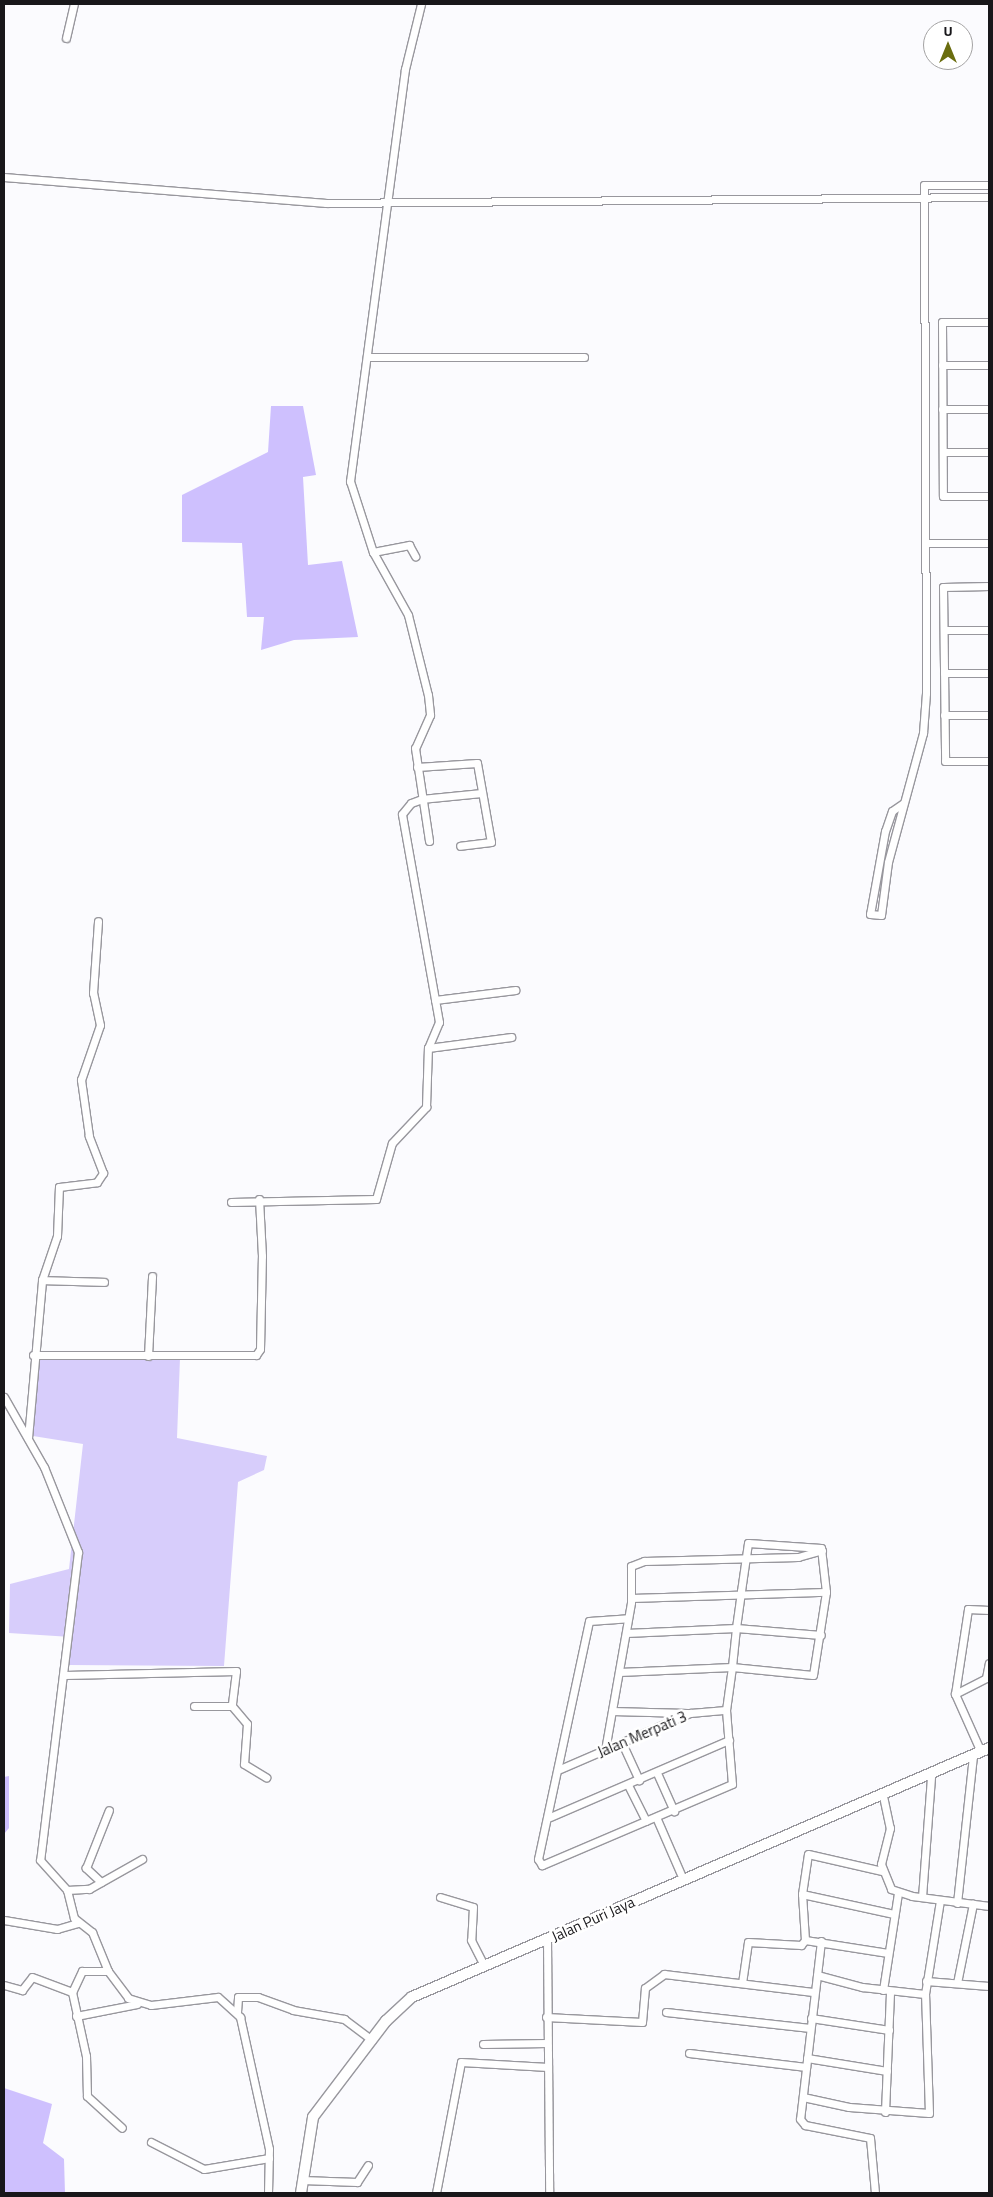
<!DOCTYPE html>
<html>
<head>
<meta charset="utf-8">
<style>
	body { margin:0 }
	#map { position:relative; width:993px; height:2197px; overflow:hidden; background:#fbfbfe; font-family:"Titillium Web",sans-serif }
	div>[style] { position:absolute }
	.green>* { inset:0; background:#d7cdfb }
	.forest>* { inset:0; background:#cec0fe }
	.roads { filter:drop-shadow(1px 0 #98979d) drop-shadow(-1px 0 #98979d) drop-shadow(0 1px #98979d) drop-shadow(0 -1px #98979d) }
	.street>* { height:7px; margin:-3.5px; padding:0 3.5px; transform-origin:3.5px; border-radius:3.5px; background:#fff }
	.secondary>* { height:10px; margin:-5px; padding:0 5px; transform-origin:5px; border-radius:5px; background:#fff }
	span { translate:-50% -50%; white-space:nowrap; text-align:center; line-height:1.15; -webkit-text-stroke:5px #fff; paint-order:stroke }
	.street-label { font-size:15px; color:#18171a }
	.frame { position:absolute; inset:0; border:5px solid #18171a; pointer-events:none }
	.north { position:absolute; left:923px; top:20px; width:50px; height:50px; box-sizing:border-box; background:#fff; border:1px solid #a3a2a3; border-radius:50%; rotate:0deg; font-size:14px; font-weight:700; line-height:20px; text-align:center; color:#18171a }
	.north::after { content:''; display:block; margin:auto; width:18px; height:22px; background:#6a6d0f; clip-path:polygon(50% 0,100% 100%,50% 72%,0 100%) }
</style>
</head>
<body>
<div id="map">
	<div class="green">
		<div style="clip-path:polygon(35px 1357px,180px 1358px,177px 1438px,267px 1456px,264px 1470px,238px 1482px,224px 1666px,68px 1665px,71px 1637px,9px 1633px,10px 1584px,69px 1569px,83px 1444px,33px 1436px)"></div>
	</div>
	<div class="forest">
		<div style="clip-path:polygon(271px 406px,303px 406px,316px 475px,303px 477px,308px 565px,342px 561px,358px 637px,294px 640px,261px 650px,264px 617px,247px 617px,242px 543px,182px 542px,182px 495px,268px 452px)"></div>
		<div style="clip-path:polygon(9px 1776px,9px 1828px,4px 1834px,4px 1777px)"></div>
		<div style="clip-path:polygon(4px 2088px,52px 2104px,43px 2143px,64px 2159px,65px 2193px,4px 2193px)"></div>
	</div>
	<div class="roads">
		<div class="street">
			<div style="left:421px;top:4px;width:67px;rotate:103.8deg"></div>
			<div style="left:405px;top:69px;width:416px;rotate:97.6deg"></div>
			<div style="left:350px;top:481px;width:75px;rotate:72.1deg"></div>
			<div style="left:373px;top:552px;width:72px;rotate:60.9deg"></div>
			<div style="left:408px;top:615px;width:82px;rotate:76deg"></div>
			<div style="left:428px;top:695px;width:20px;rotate:84deg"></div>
			<div style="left:430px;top:715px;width:36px;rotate:114deg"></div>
			<div style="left:415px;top:748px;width:94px;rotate:81.4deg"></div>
			<div style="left:66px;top:38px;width:35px;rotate:-77deg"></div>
			<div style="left:4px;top:177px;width:323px;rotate:4.6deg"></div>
			<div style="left:326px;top:203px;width:663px;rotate:-0.52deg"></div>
			<div style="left:989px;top:322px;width:47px;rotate:180deg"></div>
			<div style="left:942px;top:322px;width:174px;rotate:89.7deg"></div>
			<div style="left:943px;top:496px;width:46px"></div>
			<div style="left:367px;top:357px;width:217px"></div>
			<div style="left:942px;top:365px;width:47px"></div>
			<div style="left:942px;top:409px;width:47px"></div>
			<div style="left:943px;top:452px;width:46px"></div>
			<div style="left:927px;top:543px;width:62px"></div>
			<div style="left:373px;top:552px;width:37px;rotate:-11deg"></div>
			<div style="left:409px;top:545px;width:13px;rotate:61deg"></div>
			<div style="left:989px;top:586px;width:46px;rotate:178.8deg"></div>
			<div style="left:943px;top:587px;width:174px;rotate:89.3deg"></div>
			<div style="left:945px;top:761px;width:44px"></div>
			<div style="left:944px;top:630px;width:45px"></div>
			<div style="left:944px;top:673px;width:45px"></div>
			<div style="left:944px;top:715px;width:45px"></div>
			<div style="left:417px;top:767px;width:60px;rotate:-3.8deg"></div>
			<div style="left:477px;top:763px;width:80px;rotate:80deg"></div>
			<div style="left:491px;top:842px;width:31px;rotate:173deg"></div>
			<div style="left:902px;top:804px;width:12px;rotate:145deg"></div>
			<div style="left:892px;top:811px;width:21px;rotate:109deg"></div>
			<div style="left:885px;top:831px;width:84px;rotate:100.2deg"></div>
			<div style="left:870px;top:914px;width:11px;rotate:5deg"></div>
			<div style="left:881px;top:915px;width:53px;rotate:-82.5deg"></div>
			<div style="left:888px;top:862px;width:134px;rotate:-74.8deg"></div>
			<div style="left:923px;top:733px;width:40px;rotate:-85.7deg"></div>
			<div style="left:926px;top:693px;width:508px;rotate:-90.23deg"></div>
			<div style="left:924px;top:185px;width:65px"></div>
			<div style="left:435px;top:1000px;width:81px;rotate:-7.1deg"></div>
			<div style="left:428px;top:1048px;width:84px;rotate:-7.5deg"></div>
			<div style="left:231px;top:1202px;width:145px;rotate:-1.2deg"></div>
			<div style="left:376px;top:1199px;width:58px;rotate:-74.1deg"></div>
			<div style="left:392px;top:1143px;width:50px;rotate:-46.6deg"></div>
			<div style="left:426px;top:1107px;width:59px;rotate:-88.1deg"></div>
			<div style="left:428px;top:1048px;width:28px;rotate:-67deg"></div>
			<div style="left:439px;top:1022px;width:211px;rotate:-100.1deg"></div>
			<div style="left:402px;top:814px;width:14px;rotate:-51deg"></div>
			<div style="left:411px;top:803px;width:12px;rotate:-20deg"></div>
			<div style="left:422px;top:799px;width:59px;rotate:-5.8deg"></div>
			<div style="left:42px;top:1280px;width:62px;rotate:1.8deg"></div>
			<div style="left:33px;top:1355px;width:223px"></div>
			<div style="left:256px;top:1355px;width:7px;rotate:-56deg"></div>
			<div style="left:260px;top:1349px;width:93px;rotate:-88.8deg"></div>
			<div style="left:262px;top:1256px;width:57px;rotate:-93deg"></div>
			<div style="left:148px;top:1356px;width:80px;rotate:-87.1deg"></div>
			<div style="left:4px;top:1397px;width:81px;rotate:60.3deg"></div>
			<div style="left:44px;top:1467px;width:92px;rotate:68.2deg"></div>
			<div style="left:78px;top:1552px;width:310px;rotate:97deg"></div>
			<div style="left:40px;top:1860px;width:40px;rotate:48deg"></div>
			<div style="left:67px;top:1890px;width:29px;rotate:76deg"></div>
			<div style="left:74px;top:1918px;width:23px;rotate:38deg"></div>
			<div style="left:92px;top:1932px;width:42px;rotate:67.7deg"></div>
			<div style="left:108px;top:1971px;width:34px;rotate:53deg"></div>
			<div style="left:128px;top:1998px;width:24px;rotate:17deg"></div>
			<div style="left:151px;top:2005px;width:67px;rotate:-6.8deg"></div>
			<div style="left:218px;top:1997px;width:30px;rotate:42deg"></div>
			<div style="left:240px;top:2017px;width:135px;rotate:77.6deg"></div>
			<div style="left:269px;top:2149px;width:44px;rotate:91.3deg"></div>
			<div style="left:28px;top:1438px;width:159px;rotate:-84.9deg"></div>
			<div style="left:42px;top:1280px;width:46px;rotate:-71.2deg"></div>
			<div style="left:57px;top:1236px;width:49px;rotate:-87.7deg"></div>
			<div style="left:59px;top:1187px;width:38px;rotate:-7deg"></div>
			<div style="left:97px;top:1182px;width:11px;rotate:-56deg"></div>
			<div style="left:103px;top:1173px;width:40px;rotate:-111deg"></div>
			<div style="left:89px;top:1136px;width:57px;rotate:-98.1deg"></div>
			<div style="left:81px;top:1080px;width:58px;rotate:-70.9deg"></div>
			<div style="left:100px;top:1025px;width:33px;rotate:-102deg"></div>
			<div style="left:93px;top:993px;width:72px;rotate:-86deg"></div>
			<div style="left:631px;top:1598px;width:195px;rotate:-1.8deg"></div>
			<div style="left:626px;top:1633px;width:110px;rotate:-2.6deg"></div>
			<div style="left:736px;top:1628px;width:85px;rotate:4.7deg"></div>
			<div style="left:619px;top:1672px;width:113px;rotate:-2.5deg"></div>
			<div style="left:732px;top:1667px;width:81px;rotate:5.6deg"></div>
			<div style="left:813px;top:1675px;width:84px;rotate:-81.1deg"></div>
			<div style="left:826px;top:1592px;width:44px;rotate:-96.5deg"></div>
			<div style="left:821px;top:1548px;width:73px;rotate:-176.1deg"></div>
			<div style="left:748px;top:1543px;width:49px;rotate:98.3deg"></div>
			<div style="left:741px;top:1591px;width:1px;rotate:90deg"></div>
			<div style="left:741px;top:1592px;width:36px;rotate:98deg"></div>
			<div style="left:736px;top:1628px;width:39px;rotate:96deg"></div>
			<div style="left:732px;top:1667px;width:43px;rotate:97.9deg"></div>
			<div style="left:726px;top:1710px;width:74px;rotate:85.4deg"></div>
			<div style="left:732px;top:1784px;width:207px;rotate:156.9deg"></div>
			<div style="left:542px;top:1865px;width:7px;rotate:-124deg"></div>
			<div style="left:538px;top:1859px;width:243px;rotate:-77.9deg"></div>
			<div style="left:589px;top:1621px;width:39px;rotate:-4deg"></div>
			<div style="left:65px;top:1675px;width:171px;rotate:-1.3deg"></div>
			<div style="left:236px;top:1671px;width:35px;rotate:97deg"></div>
			<div style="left:232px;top:1706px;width:38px;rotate:180deg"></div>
			<div style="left:986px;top:1678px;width:15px;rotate:-79deg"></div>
			<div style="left:955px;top:1694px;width:38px;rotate:-27deg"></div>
			<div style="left:232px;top:1706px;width:23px;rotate:50deg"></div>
			<div style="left:247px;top:1724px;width:40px;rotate:94.3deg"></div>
			<div style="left:244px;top:1764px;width:26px;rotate:31deg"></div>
			<div style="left:612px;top:1711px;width:75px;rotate:1.5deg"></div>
			<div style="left:622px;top:1743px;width:41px;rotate:65.3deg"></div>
			<div style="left:605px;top:1750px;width:150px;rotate:-80deg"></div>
			<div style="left:631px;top:1602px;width:36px;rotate:-90deg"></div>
			<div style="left:631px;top:1566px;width:14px;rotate:-21deg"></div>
			<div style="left:644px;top:1561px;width:154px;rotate:-1.5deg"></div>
			<div style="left:798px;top:1557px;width:25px;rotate:-16deg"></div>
			<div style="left:981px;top:1752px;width:64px;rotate:-114.1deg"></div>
			<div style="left:955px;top:1694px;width:86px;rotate:-81.3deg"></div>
			<div style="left:968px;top:1609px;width:21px;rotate:3deg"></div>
			<div style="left:560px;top:1769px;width:142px;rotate:-23.3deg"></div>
			<div style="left:690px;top:1713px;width:36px;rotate:-5deg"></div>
			<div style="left:657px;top:1773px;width:42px;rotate:65.9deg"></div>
			<div style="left:628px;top:1785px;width:40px;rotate:63.4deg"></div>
			<div style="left:883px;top:1796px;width:33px;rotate:78deg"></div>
			<div style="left:890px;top:1828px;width:37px;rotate:104deg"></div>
			<div style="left:881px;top:1864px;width:27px;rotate:68deg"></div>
			<div style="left:891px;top:1889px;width:22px;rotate:18deg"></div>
			<div style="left:912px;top:1896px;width:78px;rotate:7.4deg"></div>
			<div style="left:550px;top:1817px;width:195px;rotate:-23.3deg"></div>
			<div style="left:656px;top:1817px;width:68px;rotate:66.5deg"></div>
			<div style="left:101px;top:1882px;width:21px;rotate:-137deg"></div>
			<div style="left:86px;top:1868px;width:62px;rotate:-68.4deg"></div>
			<div style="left:67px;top:1890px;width:22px;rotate:-3deg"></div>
			<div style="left:89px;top:1889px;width:61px;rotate:-29.5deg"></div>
			<div style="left:802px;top:1894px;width:94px;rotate:12.3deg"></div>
			<div style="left:440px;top:1897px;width:34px;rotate:17deg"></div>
			<div style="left:473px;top:1907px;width:33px;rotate:93deg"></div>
			<div style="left:471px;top:1940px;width:28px;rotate:63deg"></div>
			<div style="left:922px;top:1897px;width:121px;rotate:-85.7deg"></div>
			<div style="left:957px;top:1903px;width:149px;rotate:-83.8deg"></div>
			<div style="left:4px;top:1920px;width:54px;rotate:9.6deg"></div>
			<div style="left:57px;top:1929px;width:22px;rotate:-16deg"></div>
			<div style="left:547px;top:1939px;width:254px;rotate:89.5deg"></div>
			<div style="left:805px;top:1940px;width:84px;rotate:8.9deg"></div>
			<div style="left:821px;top:1941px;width:179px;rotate:96.7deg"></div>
			<div style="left:800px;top:2119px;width:8px;rotate:50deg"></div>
			<div style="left:805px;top:2125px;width:66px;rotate:11.3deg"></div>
			<div style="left:870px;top:2138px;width:55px;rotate:84.8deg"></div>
			<div style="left:108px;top:1971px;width:26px;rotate:180deg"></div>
			<div style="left:82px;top:1971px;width:23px;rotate:115deg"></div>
			<div style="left:72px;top:1992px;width:66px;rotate:77.7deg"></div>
			<div style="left:86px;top:2056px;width:40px;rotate:88.6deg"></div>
			<div style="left:87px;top:2096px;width:47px;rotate:42.4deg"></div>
			<div style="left:817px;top:1975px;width:47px;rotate:14.9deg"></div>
			<div style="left:862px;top:1987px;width:63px;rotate:6.3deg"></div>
			<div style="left:926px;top:1981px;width:63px;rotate:4.5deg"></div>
			<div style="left:742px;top:1983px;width:41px;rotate:-81.7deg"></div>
			<div style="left:748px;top:1942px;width:53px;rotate:3.2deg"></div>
			<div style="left:801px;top:1945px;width:6px;rotate:-51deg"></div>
			<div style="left:805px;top:1940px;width:46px;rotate:-93.7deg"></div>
			<div style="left:802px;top:1894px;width:40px;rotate:-81.5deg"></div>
			<div style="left:808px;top:1854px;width:76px;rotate:12.9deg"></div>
			<div style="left:957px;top:1983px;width:81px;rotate:-78.6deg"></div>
			<div style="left:4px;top:1985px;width:19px;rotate:16deg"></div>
			<div style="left:22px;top:1990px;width:16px;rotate:-52deg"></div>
			<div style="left:32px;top:1977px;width:43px;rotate:20.6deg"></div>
			<div style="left:883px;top:1990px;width:98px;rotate:-81.2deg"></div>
			<div style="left:237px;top:2012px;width:15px;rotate:-86deg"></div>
			<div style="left:238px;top:1997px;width:20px"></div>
			<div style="left:258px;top:1997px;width:37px;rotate:20deg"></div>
			<div style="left:293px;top:2010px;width:52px;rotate:10deg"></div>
			<div style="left:344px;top:2019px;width:35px;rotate:37deg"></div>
			<div style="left:666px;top:2012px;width:145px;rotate:6.3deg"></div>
			<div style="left:76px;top:2016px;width:62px;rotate:-11.1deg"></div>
			<div style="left:546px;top:2017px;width:96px;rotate:3deg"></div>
			<div style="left:642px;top:2022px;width:34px;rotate:-85deg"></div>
			<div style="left:645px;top:1988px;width:24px;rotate:-36deg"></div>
			<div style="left:664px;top:1974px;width:150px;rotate:6.9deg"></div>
			<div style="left:811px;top:2018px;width:79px;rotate:8.7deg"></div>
			<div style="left:483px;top:2044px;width:64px;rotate:-0.9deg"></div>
			<div style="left:689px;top:2053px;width:118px;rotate:6.8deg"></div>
			<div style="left:807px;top:2058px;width:81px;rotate:9.2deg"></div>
			<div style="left:803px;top:2097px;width:47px;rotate:12.3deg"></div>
			<div style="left:849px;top:2107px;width:80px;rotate:4.3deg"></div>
			<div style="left:929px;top:2113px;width:119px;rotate:-91.9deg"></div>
			<div style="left:925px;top:1994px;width:95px;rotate:-80.9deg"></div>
			<div style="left:885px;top:2112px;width:121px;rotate:-87.6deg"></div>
			<div style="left:151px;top:2142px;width:59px;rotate:27deg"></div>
			<div style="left:204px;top:2169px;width:66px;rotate:-9.6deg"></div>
			<div style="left:302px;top:2180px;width:55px;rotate:2.1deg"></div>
			<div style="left:357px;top:2182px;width:20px;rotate:-57deg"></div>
			<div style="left:436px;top:2193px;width:133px;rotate:-79.2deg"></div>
			<div style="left:461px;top:2062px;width:87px;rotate:3.3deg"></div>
		</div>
		<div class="secondary">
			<div style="left:301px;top:2193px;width:77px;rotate:-81deg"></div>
			<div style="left:313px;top:2117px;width:121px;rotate:-52.8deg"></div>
			<div style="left:386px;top:2021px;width:35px;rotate:-43deg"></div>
			<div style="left:412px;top:1997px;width:628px;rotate:-23.34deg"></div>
		</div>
	</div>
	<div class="street-label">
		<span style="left:642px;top:1734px;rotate:-23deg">Jalan Merpati 3</span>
		<span style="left:593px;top:1919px;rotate:-24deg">Jalan Puri Jaya</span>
	</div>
	<div class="frame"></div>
	<div class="north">U</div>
</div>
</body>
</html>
